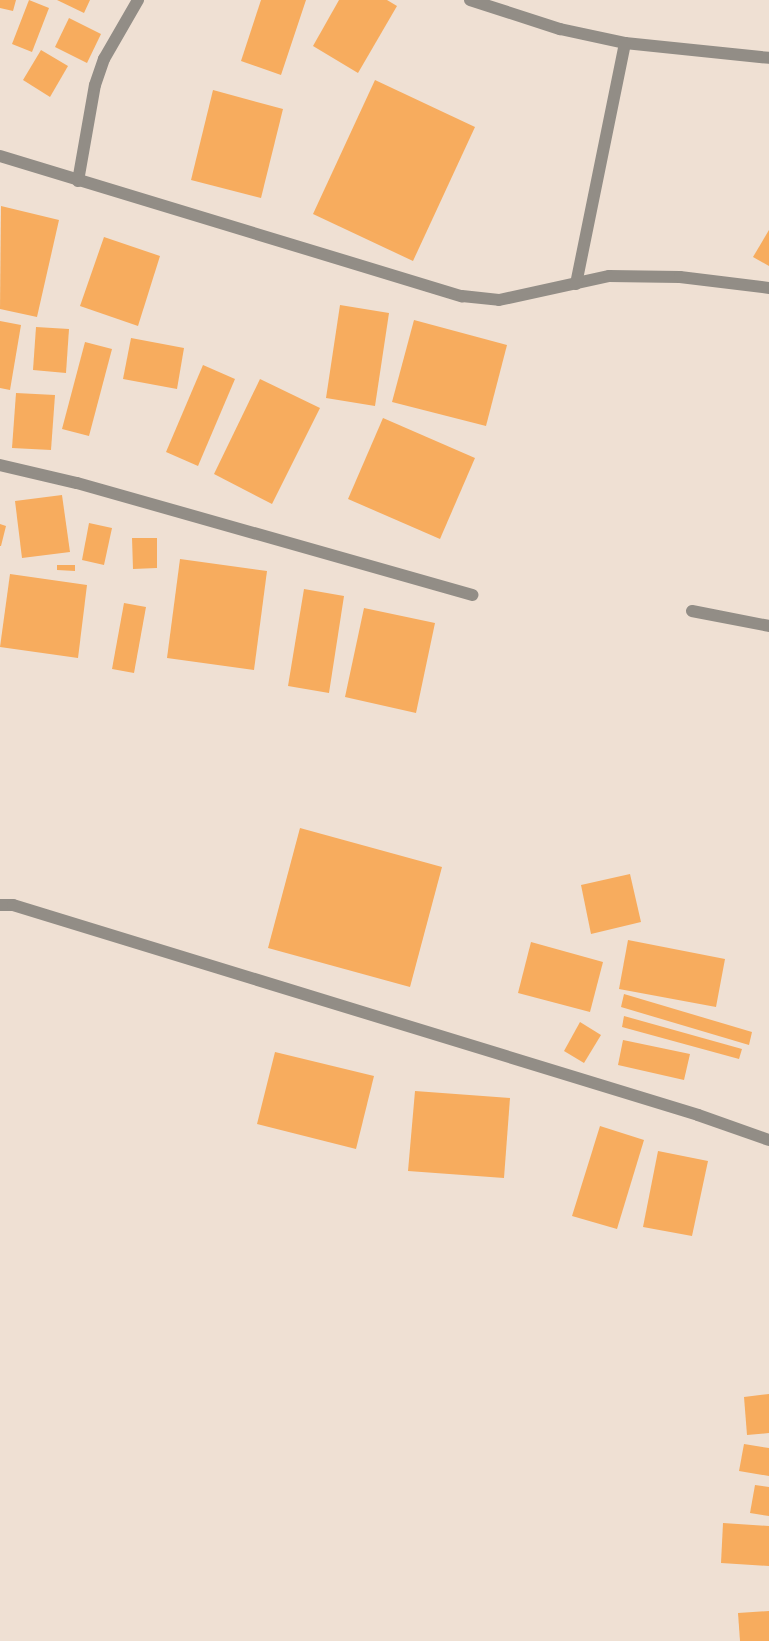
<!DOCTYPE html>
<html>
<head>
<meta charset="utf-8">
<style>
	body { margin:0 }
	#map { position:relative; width:769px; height:1641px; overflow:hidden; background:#efe0d3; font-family:"Archivo Narrow",sans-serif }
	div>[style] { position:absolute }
	.building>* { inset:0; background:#f7ac5e }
	.minor>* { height:12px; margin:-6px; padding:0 6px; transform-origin:6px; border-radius:6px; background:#928d86 }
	span { translate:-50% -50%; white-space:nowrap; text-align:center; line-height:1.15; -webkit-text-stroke:5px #fff; paint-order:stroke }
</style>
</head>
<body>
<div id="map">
	<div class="building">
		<div style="clip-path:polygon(0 0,16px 0,13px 11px,0 8px)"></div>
		<div style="clip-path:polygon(29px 0,49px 8px,32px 52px,12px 44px)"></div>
		<div style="clip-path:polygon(57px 0,90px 0,84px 13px)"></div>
		<div style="clip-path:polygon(261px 0,306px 0,281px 75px,241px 61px)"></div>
		<div style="clip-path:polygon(339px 0,387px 0,397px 6px,358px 73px,313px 46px)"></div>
		<div style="clip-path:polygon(69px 18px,101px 34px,87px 63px,55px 47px)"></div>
		<div style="clip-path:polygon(41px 50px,68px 66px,50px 97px,23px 80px)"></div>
		<div style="clip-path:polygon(375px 80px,475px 127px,413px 261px,313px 214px)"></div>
		<div style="clip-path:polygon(213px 90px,283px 109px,261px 198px,191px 180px)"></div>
		<div style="clip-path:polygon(1px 206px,59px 220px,37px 317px,0 309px)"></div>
		<div style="clip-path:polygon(769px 230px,769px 266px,753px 257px)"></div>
		<div style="clip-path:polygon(104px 237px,160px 256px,138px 326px,80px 306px)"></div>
		<div style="clip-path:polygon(340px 305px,389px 313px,375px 406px,326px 398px)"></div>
		<div style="clip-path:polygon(414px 320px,507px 345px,486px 426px,392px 402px)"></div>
		<div style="clip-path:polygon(0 321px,21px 325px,10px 390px,0 388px)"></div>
		<div style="clip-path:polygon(36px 327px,69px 329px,66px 373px,33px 370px)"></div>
		<div style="clip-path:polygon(131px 338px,184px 348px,177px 389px,123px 379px)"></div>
		<div style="clip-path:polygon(85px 342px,112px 349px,89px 436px,62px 429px)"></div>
		<div style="clip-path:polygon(203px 365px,235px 379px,198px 466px,166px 452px)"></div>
		<div style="clip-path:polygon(260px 379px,320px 408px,272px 504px,214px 474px)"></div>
		<div style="clip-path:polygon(16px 393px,55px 395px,51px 450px,12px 448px)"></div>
		<div style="clip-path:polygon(383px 418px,475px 458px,440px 539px,348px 499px)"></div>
		<div style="clip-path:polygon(62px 495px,70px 552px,22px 558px,15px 501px)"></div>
		<div style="clip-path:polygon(89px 523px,112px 528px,104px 565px,82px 560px)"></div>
		<div style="clip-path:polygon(0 524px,6px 526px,1px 546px,0 546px)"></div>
		<div style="clip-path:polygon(132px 538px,157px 538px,157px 568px,133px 569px)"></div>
		<div style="clip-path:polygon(180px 559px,267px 571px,254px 670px,167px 658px)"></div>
		<div style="clip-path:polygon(57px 565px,75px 565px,75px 571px,57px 570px)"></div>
		<div style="clip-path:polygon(10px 574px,87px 585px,78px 658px,0 647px)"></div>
		<div style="clip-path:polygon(304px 589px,344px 596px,329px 693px,288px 686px)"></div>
		<div style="clip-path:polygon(124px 603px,146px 607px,134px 673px,112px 669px)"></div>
		<div style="clip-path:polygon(364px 608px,435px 623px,416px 713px,345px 697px)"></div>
		<div style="clip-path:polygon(300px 828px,442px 867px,410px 987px,268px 948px)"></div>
		<div style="clip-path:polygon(630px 874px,641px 922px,591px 934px,581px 885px)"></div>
		<div style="clip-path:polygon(628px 940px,725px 959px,716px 1007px,619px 989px)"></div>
		<div style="clip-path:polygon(531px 942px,603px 962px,590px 1012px,518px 993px)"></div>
		<div style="clip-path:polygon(624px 994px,752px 1032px,749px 1045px,621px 1007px)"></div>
		<div style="clip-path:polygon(624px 1016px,742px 1049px,739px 1059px,622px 1027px)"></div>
		<div style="clip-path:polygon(580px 1022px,601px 1035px,584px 1063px,564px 1051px)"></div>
		<div style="clip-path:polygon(623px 1040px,690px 1054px,684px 1080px,618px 1065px)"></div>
		<div style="clip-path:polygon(275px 1052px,374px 1076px,356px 1149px,257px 1124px)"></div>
		<div style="clip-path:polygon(415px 1091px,510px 1098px,504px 1178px,408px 1171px)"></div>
		<div style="clip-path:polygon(600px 1126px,644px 1140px,617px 1229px,572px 1216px)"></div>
		<div style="clip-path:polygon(658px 1151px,708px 1161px,692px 1236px,643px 1227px)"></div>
		<div style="clip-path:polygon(769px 1394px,769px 1433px,747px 1435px,744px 1397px)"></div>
		<div style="clip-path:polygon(744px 1444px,769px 1448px,769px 1476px,739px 1471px)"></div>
		<div style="clip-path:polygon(755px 1485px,769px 1487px,769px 1516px,750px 1513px)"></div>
		<div style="clip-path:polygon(723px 1523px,769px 1526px,769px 1566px,721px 1563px)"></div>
		<div style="clip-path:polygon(769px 1611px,769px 1641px,740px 1641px,738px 1613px)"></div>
	</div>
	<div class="minor">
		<div style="left:470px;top:0;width:95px;rotate:17.9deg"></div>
		<div style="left:560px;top:29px;width:66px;rotate:12.2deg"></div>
		<div style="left:625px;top:43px;width:145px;rotate:5.9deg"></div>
		<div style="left:0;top:156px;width:483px;rotate:16.9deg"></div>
		<div style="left:462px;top:296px;width:37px;rotate:6deg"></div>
		<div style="left:499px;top:300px;width:113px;rotate:-12.3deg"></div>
		<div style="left:609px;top:276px;width:71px;rotate:0.8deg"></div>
		<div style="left:680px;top:277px;width:90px;rotate:7deg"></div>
		<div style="left:78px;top:181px;width:97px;rotate:-80deg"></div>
		<div style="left:95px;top:85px;width:28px;rotate:-71deg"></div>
		<div style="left:104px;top:59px;width:68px;rotate:-60deg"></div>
		<div style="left:576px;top:284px;width:246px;rotate:-78.5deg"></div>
		<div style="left:0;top:465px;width:79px;rotate:13.2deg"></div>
		<div style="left:77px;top:483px;width:411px;rotate:15.8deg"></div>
		<div style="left:692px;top:611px;width:78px;rotate:11deg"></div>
		<div style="left:0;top:905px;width:13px"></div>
		<div style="left:13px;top:905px;width:716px;rotate:17.04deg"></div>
		<div style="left:698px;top:1115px;width:75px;rotate:19.4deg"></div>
	</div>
</div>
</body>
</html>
